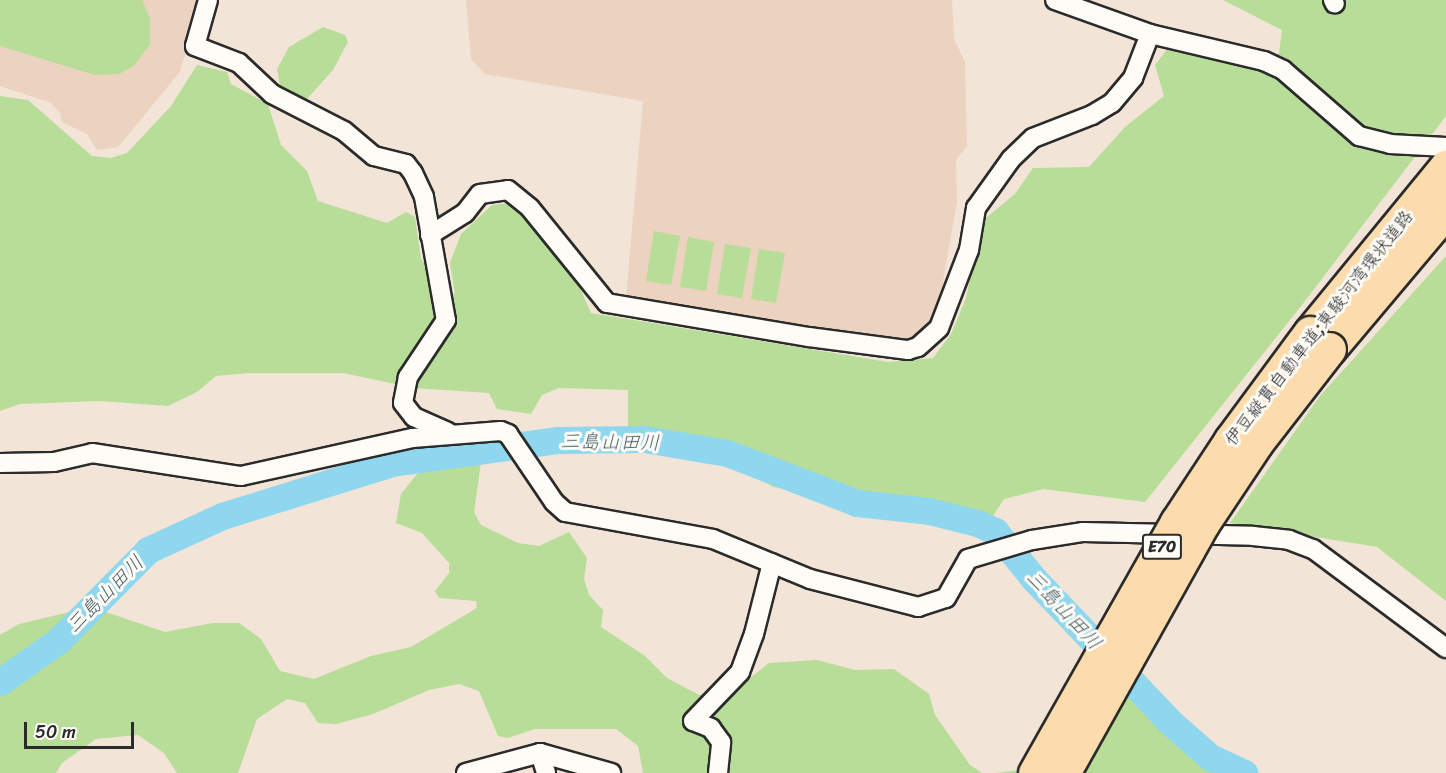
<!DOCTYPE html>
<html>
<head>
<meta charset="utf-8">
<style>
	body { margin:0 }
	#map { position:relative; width:1446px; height:773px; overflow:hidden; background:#f2e4d7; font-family:Sriracha,"Klee One",sans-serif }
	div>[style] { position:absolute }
	.built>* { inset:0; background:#ebd3c0 }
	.green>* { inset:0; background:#b7dd98 }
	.river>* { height:27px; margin:-13.5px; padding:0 13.5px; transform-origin:13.5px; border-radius:13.5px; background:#8ed7ef }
	.roads { filter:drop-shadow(2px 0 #2b2b2b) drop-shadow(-2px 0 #2b2b2b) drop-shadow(0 2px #2b2b2b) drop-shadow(0 -2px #2b2b2b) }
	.street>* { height:18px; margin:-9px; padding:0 9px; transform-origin:9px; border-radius:9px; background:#fdfcf7 }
	.highway>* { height:33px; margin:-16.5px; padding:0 16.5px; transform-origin:16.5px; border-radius:16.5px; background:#fcdcac }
	.bridges { filter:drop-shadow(2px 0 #2b2b2b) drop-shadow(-2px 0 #2b2b2b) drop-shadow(0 2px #2b2b2b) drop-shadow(0 -2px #2b2b2b) }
	.highway-bridge>* { height:33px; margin:-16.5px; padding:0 16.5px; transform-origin:16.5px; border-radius:16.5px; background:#fcdcac }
	span { translate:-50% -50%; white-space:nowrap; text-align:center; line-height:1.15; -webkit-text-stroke:6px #fdfcf7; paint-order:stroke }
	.shield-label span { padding:2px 4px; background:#fdfcf7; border:2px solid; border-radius:4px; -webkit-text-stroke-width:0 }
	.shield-label { font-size:16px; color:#2b2b2b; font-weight:700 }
	.street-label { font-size:18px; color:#2b2b2b }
	.water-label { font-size:20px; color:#495f66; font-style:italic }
	.scale { position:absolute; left:24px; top:722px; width:110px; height:27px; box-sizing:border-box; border:3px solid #2b2b2b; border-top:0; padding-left:8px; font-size:18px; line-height:21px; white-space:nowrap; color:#2b2b2b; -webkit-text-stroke:4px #fdfcf7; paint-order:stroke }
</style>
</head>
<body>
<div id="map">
	<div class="built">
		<div style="clip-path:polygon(0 0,204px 0,179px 73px,118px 147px,97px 150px,87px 134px,62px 122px,60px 113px,51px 103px,0 86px)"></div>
		<div style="clip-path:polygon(466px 0,952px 0,954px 39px,965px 62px,967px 146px,956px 160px,957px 202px,940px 298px,924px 337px,894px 342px,626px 299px,643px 101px,485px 74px,471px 59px)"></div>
	</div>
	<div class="green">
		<div style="clip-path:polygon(0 0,142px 0,150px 18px,150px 44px,134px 66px,119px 74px,95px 75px,0 46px)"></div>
		<div style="clip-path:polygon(1223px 0,1446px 0,1446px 116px,1305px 301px,1145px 502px,1043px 489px,1004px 499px,991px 519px,773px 487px,699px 442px,628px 435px,628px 390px,559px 388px,542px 395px,531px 414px,497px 409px,489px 393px,414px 388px,343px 373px,249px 373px,216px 376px,197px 392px,168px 406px,100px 401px,20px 404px,0 411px,0 96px,28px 100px,92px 156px,111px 158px,127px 153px,171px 106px,197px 65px,227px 72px,231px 84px,268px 104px,281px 145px,307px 171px,318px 201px,387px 223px,406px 212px,415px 217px,421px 259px,432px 272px,434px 297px,455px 294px,450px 263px,461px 234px,492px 205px,509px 203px,528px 220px,578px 284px,591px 313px,888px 362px,933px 358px,951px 334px,966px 298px,982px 221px,1015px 194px,1033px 168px,1089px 167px,1125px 127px,1164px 96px,1155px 65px,1168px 48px,1257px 68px,1279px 53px,1282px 30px)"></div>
		<div style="clip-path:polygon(323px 27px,345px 35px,348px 42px,333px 70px,306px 100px,293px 100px,281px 92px,277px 69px,289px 47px)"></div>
		<div style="clip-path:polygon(654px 231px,680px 236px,671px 285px,646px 281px)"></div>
		<div style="clip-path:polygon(688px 237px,714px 242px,706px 291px,680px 287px)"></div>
		<div style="clip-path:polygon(725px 244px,751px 248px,742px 298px,717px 294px)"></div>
		<div style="clip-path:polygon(759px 249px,785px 253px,776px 303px,751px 299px)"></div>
		<div style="clip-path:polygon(1446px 256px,1446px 601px,1377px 547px,1230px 523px,1320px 396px)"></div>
		<div style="clip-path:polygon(481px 462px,474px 512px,481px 525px,518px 543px,539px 546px,569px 532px,587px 558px,584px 579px,589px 595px,603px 610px,601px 627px,645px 656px,667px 678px,699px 695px,723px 692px,741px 685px,769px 663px,817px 660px,855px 670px,894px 669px,929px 694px,935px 715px,970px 765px,982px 773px,643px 773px,638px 746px,616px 729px,535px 729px,508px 738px,498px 736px,479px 691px,459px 684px,429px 690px,373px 714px,336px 724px,318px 723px,305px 703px,287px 699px,257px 719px,238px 773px,177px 773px,164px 753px,138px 735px,96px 739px,62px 763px,56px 773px,0 773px,0 635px,19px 624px,91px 607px,165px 632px,213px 623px,239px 623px,261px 639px,280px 671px,314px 679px,371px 656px,411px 647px,477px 608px,476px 601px,439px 598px,435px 591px,449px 573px,449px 563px,422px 533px,396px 523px,401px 494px,417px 474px,435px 466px)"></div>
		<div style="clip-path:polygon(1127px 695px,1150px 719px,1238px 773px,996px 773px,1019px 770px,1096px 735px,1113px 705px)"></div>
	</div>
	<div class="river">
		<div style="left:0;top:682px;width:72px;rotate:-35.4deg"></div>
		<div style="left:59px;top:640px;width:127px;rotate:-45.3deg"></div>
		<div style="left:148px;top:550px;width:81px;rotate:-24.7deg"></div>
		<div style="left:222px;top:516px;width:178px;rotate:-17.3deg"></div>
		<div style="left:392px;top:463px;width:168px;rotate:-7.9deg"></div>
		<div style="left:558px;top:440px;width:86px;rotate:-0.7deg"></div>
		<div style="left:644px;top:439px;width:84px;rotate:9.6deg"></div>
		<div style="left:727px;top:453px;width:139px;rotate:21deg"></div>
		<div style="left:857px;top:503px;width:72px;rotate:6.3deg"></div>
		<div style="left:929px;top:511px;width:49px;rotate:14deg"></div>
		<div style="left:977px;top:523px;width:20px;rotate:24deg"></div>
		<div style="left:995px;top:531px;width:62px;rotate:50.9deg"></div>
		<div style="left:1034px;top:579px;width:197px;rotate:46.4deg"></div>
		<div style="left:1170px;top:722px;width:53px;rotate:41.2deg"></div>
		<div style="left:1210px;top:757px;width:38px;rotate:25deg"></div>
	</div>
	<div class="roads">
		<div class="street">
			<div style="left:208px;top:0;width:48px;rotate:105.8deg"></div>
			<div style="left:195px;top:46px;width:47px;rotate:21.1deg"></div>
			<div style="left:239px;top:63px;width:45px;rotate:43.2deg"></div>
			<div style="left:272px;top:94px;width:81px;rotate:27.2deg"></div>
			<div style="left:344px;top:131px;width:39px;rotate:40deg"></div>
			<div style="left:374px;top:156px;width:33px;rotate:14deg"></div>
			<div style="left:406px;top:164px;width:11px;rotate:52deg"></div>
			<div style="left:413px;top:173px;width:26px;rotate:65deg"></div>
			<div style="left:424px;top:197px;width:125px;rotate:79.9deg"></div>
			<div style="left:446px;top:320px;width:69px;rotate:123.7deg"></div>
			<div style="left:408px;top:377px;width:26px;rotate:101deg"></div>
			<div style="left:403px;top:403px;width:18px;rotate:52deg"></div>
			<div style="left:414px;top:417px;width:37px;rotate:24deg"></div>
			<div style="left:1055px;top:0;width:101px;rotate:19.7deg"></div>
			<div style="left:1150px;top:34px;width:117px;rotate:13.3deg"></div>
			<div style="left:1264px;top:61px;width:21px;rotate:25deg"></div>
			<div style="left:1283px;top:70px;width:101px;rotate:41deg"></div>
			<div style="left:1359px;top:136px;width:32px;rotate:14deg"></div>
			<div style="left:1390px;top:144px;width:56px;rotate:3.1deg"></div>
			<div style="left:1333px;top:0;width:4px;rotate:63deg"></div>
			<div style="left:430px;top:235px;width:41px;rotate:-32.2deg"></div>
			<div style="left:465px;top:213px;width:24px;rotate:-52deg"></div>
			<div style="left:480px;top:194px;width:28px;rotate:-8deg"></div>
			<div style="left:508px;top:190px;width:28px;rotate:39deg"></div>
			<div style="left:530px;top:208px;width:122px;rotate:51deg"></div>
			<div style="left:607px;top:303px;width:205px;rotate:9.6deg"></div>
			<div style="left:809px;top:337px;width:100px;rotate:7.5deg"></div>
			<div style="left:908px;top:350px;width:10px;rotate:-17deg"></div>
			<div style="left:918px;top:347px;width:28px;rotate:-42deg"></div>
			<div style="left:939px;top:328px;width:84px;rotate:-69deg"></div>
			<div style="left:969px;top:250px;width:43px;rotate:-80.5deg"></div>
			<div style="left:976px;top:208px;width:60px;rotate:-54.5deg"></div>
			<div style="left:1011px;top:159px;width:30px;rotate:-44deg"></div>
			<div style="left:1033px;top:138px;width:63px;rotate:-21.3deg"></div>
			<div style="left:1092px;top:115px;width:23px;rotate:-31deg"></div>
			<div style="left:1112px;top:103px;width:33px;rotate:-50deg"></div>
			<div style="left:1133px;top:78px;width:47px;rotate:-68.9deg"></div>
			<div style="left:0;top:463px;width:54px;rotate:-1.1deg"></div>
			<div style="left:54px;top:462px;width:39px;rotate:-13deg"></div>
			<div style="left:92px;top:453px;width:151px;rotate:8.8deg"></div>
			<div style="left:241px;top:476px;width:176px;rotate:-12.5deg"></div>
			<div style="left:413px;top:438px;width:88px;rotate:-4.5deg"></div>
			<div style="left:501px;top:431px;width:8px;rotate:23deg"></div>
			<div style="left:508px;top:434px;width:82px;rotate:55.9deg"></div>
			<div style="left:554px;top:502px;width:15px;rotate:42deg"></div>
			<div style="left:565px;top:512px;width:150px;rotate:10.3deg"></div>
			<div style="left:713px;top:539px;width:105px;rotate:22.4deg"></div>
			<div style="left:810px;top:579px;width:112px;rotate:14.5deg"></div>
			<div style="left:918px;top:607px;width:29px;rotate:-18deg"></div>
			<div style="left:946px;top:598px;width:45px;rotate:-60.6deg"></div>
			<div style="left:968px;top:559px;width:67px;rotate:-16.5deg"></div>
			<div style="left:1032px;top:540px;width:52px;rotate:-8.9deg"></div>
			<div style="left:1083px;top:532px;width:170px;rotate:1.3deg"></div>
			<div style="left:1253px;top:536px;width:36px;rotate:6deg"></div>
			<div style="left:1289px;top:540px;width:26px;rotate:21deg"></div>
			<div style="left:1313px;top:549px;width:166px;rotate:36.7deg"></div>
			<div style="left:540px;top:753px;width:21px;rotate:73deg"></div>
			<div style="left:466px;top:773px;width:77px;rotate:-15.1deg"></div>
			<div style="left:540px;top:753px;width:74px;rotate:15.7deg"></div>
			<div style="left:718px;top:773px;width:31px;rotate:-84deg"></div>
			<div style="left:721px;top:742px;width:17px;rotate:-126deg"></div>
			<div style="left:711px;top:728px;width:19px;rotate:-159deg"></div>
			<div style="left:693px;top:721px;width:68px;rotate:-46.2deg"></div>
			<div style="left:740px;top:672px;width:40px;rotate:-69.8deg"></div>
			<div style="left:754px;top:634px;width:73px;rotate:-75.8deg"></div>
		</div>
		<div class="highway">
			<div style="left:1310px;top:333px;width:215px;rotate:-50.7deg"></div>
			<div style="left:1329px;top:349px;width:182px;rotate:-49.9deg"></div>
		</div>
	</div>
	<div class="bridges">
		<div class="highway-bridge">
			<div style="left:1035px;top:773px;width:288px;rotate:-60.5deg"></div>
			<div style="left:1177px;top:522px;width:98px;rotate:-56.6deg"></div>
			<div style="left:1231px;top:440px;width:133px;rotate:-53.6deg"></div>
			<div style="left:1063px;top:773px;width:285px;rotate:-60.8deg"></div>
			<div style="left:1202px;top:524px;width:97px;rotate:-56.3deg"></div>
			<div style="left:1256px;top:443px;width:119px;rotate:-52.2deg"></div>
		</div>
	</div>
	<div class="shield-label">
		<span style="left:1162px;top:547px">E70</span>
	</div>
	<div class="street-label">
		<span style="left:1319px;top:328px;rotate:-52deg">伊豆縦貫自動車道;東駿河湾環状道路</span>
	</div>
	<div class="water-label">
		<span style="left:610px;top:442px;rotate:1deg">三島山田川</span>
		<span style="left:105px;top:594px;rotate:-45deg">三島山田川</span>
		<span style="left:1064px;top:610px;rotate:47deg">三島山田川</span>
	</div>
	<div class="scale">50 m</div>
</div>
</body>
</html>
